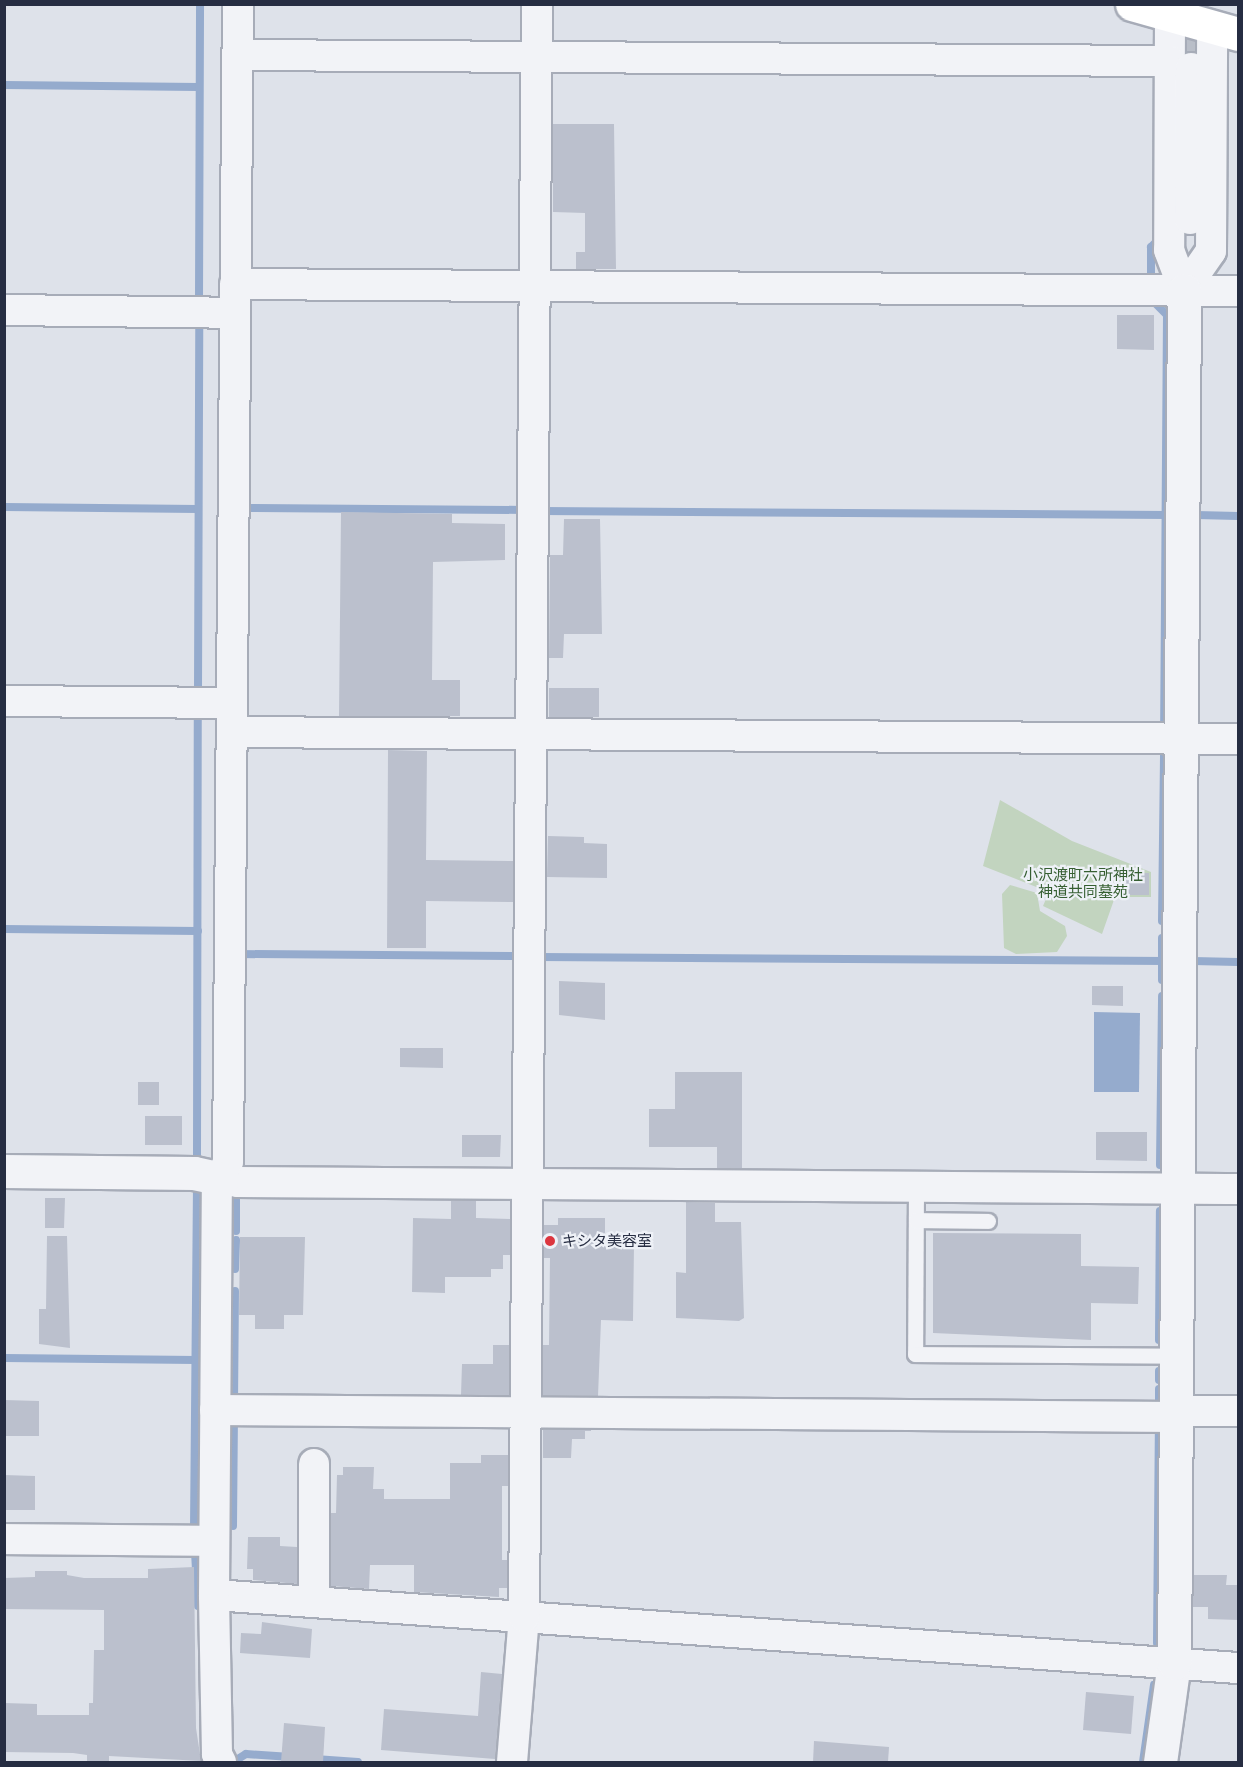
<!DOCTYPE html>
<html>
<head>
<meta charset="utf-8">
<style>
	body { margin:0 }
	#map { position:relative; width:1243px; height:1767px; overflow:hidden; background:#dee2ea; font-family:"Asap Condensed","Noto Sans JP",sans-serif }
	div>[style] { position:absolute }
	.green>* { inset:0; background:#c2d4bf }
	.water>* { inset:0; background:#95abcd }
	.stream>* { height:8px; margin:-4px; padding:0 4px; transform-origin:4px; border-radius:4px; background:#95abcd }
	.building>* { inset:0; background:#bbc0cd }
	.minor-tunnel>* { height:30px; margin-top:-15px; transform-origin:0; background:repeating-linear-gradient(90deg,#b9bec8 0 30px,transparent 0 45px) }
	.roads { filter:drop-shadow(2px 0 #a7acb8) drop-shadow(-2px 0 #a7acb8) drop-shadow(0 2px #a7acb8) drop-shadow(0 -2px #a7acb8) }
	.service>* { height:15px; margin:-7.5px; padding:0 7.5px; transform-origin:7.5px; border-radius:7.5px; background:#f2f3f7 }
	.minor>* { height:30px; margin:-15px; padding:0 15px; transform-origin:15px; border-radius:15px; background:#f2f3f7 }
	.tertiary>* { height:33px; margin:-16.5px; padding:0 16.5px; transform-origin:16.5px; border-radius:16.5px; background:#f2f3f7 }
	.trunk>* { height:33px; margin:-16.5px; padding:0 16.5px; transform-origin:16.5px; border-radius:16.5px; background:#fff }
	.dots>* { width:16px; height:16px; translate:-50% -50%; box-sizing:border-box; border:3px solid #eef1f7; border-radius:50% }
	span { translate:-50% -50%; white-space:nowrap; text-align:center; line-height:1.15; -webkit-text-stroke:4.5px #eef1f7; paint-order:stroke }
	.park-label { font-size:15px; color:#365f32 }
	.poi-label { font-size:15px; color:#262d42 }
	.left { translate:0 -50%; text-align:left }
	.frame { position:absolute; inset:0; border:6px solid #262d42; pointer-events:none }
</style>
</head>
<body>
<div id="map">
	<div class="green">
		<div style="clip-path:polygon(1000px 800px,1072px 841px,1151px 872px,1151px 897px,1115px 897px,1102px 934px,1043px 906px,1049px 892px,983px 866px)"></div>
		<div style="clip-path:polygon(1010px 885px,1037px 893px,1040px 911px,1065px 926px,1067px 936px,1057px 952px,1016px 954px,1004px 948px,1002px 894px)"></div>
	</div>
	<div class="water">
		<div style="clip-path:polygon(1094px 1012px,1140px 1013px,1139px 1092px,1094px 1092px)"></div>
	</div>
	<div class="stream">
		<div style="left:4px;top:85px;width:195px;rotate:0.6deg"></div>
		<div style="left:1151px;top:279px;width:32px;rotate:-90deg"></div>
		<div style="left:1151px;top:247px;width:11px;rotate:-45deg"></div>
		<div style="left:199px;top:301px;width:297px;rotate:-89.8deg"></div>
		<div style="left:1154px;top:302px;width:18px;rotate:45deg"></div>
		<div style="left:1167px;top:315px;width:414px;rotate:90.4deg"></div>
		<div style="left:4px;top:507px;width:194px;rotate:0.6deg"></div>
		<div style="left:241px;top:508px;width:284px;rotate:0.4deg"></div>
		<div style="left:541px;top:511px;width:628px;rotate:0.36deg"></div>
		<div style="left:1196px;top:515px;width:42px;rotate:1.4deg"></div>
		<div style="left:198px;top:691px;width:367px;rotate:-89.8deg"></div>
		<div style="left:1162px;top:921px;width:169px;rotate:-89.3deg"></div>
		<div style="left:4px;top:929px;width:194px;rotate:0.6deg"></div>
		<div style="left:238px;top:954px;width:282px;rotate:0.4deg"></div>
		<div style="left:539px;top:957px;width:627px;rotate:0.37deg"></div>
		<div style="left:1193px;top:961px;width:45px;rotate:1.3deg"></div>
		<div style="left:1162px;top:980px;width:42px;rotate:-90deg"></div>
		<div style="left:197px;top:1156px;width:442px;rotate:-89.9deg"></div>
		<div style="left:1160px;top:1165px;width:169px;rotate:-89.3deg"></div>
		<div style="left:236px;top:1231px;width:34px;rotate:-90deg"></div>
		<div style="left:235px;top:1269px;width:29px;rotate:-88deg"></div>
		<div style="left:1159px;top:1340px;width:129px;rotate:-89.6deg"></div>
		<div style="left:4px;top:1358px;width:192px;rotate:0.6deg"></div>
		<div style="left:1159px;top:1380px;width:9px;rotate:-90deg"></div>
		<div style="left:1159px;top:1389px;width:14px;rotate:90deg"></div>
		<div style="left:234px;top:1403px;width:112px;rotate:-89.5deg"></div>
		<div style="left:233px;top:1526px;width:110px;rotate:-89.5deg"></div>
		<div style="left:194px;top:1529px;width:341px;rotate:-89.5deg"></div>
		<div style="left:195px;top:1552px;width:54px;rotate:86.8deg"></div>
		<div style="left:1157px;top:1643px;width:213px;rotate:-89.5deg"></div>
		<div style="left:315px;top:1759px;width:43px;rotate:4deg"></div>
		<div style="left:233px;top:1762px;width:15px;rotate:-32deg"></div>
		<div style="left:246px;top:1754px;width:45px;rotate:3.8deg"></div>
		<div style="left:1143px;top:1762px;width:78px;rotate:-81.9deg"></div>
	</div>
	<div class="building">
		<div style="clip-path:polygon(553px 124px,614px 124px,616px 269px,576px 269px,576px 252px,585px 252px,585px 213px,553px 212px)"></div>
		<div style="clip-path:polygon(1117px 315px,1154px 315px,1154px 350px,1117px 349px)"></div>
		<div style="clip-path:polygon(341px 512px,452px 514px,452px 523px,505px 524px,505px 560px,433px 562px,432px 680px,460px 680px,460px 716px,339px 716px)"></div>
		<div style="clip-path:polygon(564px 519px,600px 519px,602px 634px,564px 634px,563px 658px,549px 658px,550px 555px,563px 555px)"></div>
		<div style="clip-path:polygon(549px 688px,599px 688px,599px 717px,549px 717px)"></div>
		<div style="clip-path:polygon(388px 750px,427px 751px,426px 860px,513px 861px,513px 902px,426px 901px,426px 948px,387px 948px)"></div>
		<div style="clip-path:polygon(548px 836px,584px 837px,584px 843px,607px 844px,607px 878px,547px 877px)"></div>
		<div style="clip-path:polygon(1122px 873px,1149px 873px,1149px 895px,1122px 895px)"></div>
		<div style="clip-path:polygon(559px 981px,605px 983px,605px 1020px,559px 1015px)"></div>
		<div style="clip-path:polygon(1092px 986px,1123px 986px,1123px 1006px,1092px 1005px)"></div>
		<div style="clip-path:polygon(400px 1048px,443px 1048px,443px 1068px,400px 1067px)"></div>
		<div style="clip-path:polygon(675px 1072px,742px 1072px,742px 1168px,717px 1168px,717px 1147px,649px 1147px,649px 1109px,675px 1109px)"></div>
		<div style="clip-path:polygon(138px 1082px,159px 1082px,159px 1105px,138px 1105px)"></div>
		<div style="clip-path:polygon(145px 1116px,182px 1116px,182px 1145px,145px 1145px)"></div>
		<div style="clip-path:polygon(1096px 1132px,1147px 1132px,1147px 1161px,1096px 1160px)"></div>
		<div style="clip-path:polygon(462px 1135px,501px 1135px,500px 1157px,462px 1157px)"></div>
		<div style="clip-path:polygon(45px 1198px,65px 1198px,64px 1228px,45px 1228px)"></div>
		<div style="clip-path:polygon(451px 1201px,476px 1201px,476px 1218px,510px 1219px,510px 1255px,503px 1255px,503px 1269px,491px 1269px,491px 1277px,445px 1277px,445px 1293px,412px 1292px,413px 1218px,451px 1219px)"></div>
		<div style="clip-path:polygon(686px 1202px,715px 1203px,715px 1222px,741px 1222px,744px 1318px,739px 1321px,676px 1318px,676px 1272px,686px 1273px)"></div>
		<div style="clip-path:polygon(558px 1218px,605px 1218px,605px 1244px,634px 1245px,633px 1321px,601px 1320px,598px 1396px,543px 1395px,543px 1345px,549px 1345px,550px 1258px,544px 1258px,544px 1225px,558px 1225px)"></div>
		<div style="clip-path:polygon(933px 1233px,1081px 1234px,1081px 1266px,1139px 1267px,1138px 1304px,1091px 1303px,1091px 1340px,933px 1333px)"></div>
		<div style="clip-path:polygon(47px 1236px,67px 1236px,70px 1348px,39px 1344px,39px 1309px,46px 1309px)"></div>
		<div style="clip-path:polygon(240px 1237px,305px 1237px,303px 1315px,284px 1315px,284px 1329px,255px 1329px,255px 1315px,239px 1315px)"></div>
		<div style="clip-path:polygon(493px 1345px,509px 1345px,509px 1395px,461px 1395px,462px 1364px,493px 1364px)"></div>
		<div style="clip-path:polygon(4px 1400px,39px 1401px,39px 1436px,4px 1436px)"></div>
		<div style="clip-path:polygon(543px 1430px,591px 1430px,591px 1431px,585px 1431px,585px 1439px,572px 1439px,571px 1458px,543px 1458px)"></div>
		<div style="clip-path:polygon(481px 1455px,508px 1455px,508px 1486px,502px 1486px,502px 1560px,507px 1560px,507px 1588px,499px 1588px,499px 1597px,414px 1592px,414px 1565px,370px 1565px,369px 1589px,331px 1586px,331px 1513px,336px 1513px,337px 1475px,343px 1475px,343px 1467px,374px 1467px,373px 1489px,384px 1489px,384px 1499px,450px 1499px,450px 1463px,481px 1463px)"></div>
		<div style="clip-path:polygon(4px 1475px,35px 1476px,35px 1510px,4px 1510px)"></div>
		<div style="clip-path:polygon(248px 1537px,280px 1537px,280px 1546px,297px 1547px,297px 1584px,253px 1580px,253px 1569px,247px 1569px)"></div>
		<div style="clip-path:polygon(194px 1567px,196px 1728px,201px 1761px,109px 1756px,109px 1762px,87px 1762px,87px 1755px,73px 1753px,4px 1752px,4px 1703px,37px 1704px,37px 1715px,89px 1715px,89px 1703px,93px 1703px,94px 1650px,104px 1650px,104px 1610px,4px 1609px,4px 1578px,35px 1577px,35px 1571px,67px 1571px,67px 1575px,84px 1578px,148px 1578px,148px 1569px)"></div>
		<div style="clip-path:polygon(1193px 1575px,1227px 1575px,1226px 1585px,1239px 1585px,1239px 1620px,1208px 1619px,1208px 1607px,1193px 1607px)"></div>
		<div style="clip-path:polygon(262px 1622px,312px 1629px,310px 1658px,240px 1653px,241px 1633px,261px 1634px)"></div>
		<div style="clip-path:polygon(481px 1672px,502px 1674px,495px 1759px,381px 1750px,384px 1709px,478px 1716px)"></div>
		<div style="clip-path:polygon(1086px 1692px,1134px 1696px,1131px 1734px,1083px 1730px)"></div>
		<div style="clip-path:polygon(284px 1723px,325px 1727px,323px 1762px,281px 1762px)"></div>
		<div style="clip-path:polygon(814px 1741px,889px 1747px,888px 1762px,813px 1762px)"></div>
	</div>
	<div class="minor-tunnel">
		<div style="left:1191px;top:68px;width:64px;rotate:-90deg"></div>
	</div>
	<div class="roads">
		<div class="service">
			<div style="left:916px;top:1186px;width:168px;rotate:90.3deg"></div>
			<div style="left:915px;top:1354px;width:261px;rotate:0.4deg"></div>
			<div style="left:916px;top:1220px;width:72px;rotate:0.8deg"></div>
		</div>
		<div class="minor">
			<div style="left:1170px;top:15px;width:235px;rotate:90.2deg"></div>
			<div style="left:1169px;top:250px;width:43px;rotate:69.4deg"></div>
			<div style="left:237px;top:55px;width:933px;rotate:0.37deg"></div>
			<div style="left:1190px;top:219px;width:151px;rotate:-89.6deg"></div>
			<div style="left:235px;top:284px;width:1003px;rotate:0.4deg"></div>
			<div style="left:1184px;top:290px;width:47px;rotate:-55.3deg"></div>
			<div style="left:1211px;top:251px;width:224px;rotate:-89.7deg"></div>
			<div style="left:4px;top:310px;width:231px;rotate:0.7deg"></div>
			<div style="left:4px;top:701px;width:228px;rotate:0.5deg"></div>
			<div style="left:232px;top:732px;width:1006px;rotate:0.4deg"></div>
			<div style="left:222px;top:1179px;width:16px;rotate:11deg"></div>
			<div style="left:238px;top:1182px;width:1000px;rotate:0.4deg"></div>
			<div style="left:215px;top:1410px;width:961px;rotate:0.42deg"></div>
			<div style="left:1176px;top:1411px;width:62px"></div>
			<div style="left:314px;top:1464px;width:138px;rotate:90deg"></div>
			<div style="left:4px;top:1539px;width:210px;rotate:0.5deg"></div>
			<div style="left:214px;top:1595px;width:1027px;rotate:4.08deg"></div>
			<div style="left:221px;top:1762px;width:9px;rotate:-117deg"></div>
			<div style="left:217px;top:1754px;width:159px;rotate:-91.1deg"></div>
			<div style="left:214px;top:1595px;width:403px;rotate:-89.6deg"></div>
			<div style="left:217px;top:1192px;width:32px;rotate:-70deg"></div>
			<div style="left:228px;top:1162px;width:1158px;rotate:-89.51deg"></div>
			<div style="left:512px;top:1762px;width:145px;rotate:-85.3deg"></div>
			<div style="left:524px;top:1617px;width:1613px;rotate:-89.54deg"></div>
		</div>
		<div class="tertiary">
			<div style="left:4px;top:1171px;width:190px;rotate:0.6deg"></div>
			<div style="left:194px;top:1173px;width:29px;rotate:12deg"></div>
			<div style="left:1160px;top:1762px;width:100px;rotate:-82deg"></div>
			<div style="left:1174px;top:1663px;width:1373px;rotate:-89.58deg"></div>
		</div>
		<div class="trunk">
			<div style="left:1132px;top:4px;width:110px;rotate:15.8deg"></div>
		</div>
	</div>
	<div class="dots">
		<div style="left:550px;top:1241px;background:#dc363f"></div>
	</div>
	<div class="park-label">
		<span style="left:1083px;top:883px">小沢渡町六所神社<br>神道共同墓苑</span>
	</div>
	<div class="poi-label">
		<span class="left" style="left:562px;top:1241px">キシタ美容室</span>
	</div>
	<div class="frame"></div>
</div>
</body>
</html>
